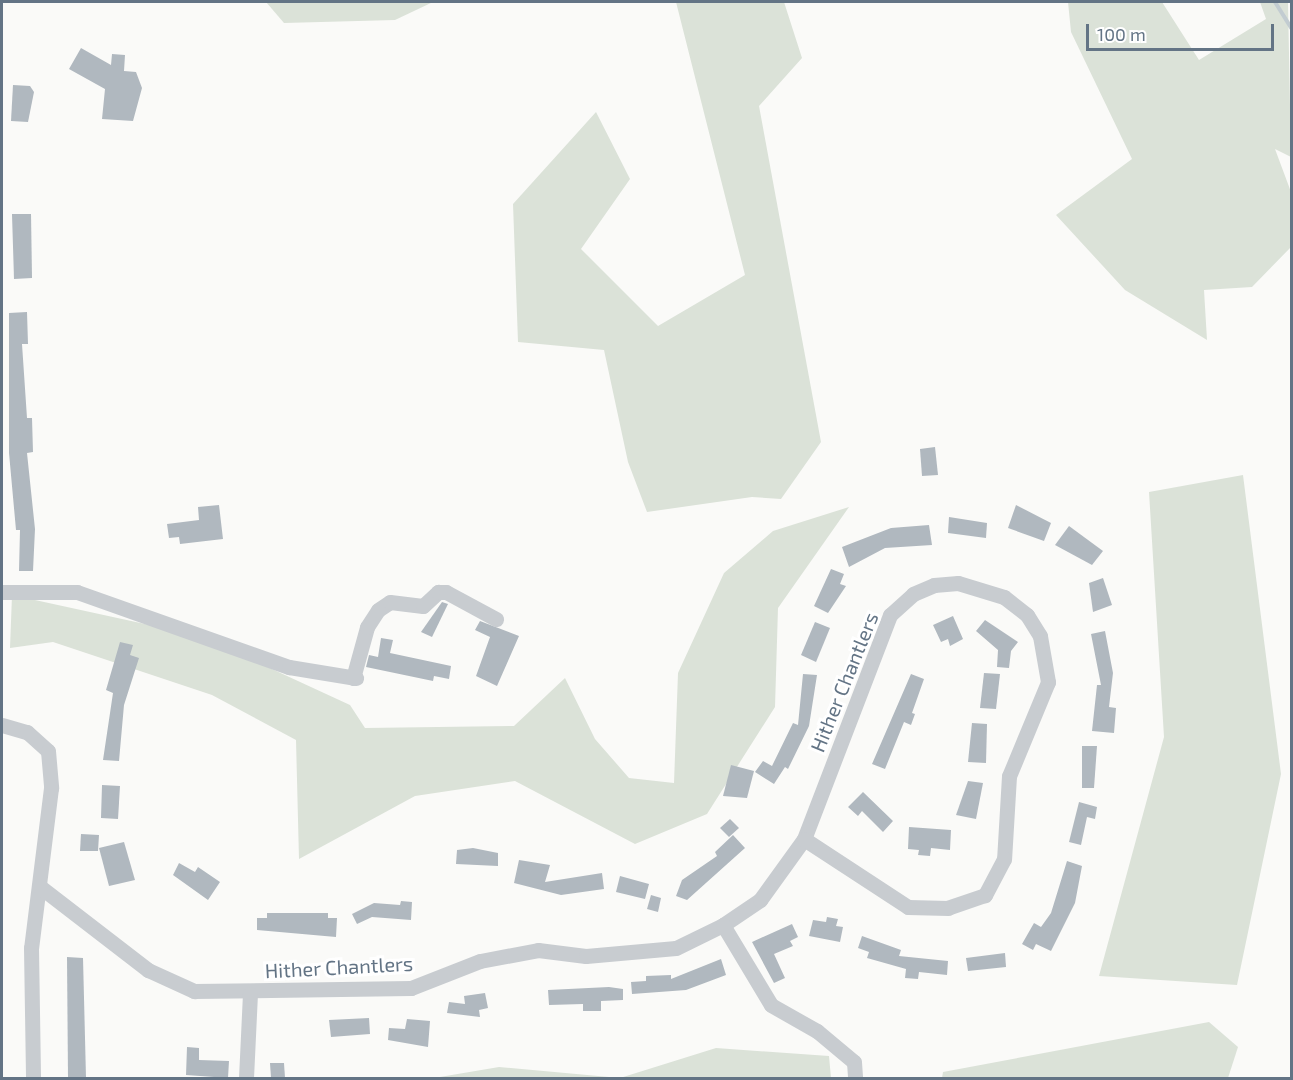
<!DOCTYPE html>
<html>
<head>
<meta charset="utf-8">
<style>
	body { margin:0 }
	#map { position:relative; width:1293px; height:1080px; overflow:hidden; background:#fafaf8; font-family:"Exo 2",sans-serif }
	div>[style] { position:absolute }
	.green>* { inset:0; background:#dbe2d8 }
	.stream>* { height:4px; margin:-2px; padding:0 2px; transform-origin:2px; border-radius:2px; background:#c2ccd1 }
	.building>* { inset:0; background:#b0b8bf }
	.minor>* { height:15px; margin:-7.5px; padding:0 7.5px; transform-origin:7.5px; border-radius:7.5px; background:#c8ccd0 }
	span { translate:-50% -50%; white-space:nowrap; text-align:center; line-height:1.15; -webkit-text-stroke:6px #fff; paint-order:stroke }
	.street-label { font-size:20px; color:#637485 }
	.frame { position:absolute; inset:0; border:3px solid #637485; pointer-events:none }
	.scale { position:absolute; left:1086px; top:24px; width:188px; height:27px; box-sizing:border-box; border:3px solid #637485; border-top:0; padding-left:8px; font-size:18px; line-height:21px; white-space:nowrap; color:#637485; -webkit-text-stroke:4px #fff; paint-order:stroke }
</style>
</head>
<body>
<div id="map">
	<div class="green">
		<div style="clip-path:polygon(266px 2px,433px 2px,395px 20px,284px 23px)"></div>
		<div style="clip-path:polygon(676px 2px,784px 2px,802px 58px,759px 106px,821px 442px,781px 499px,752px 497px,647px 512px,628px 462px,604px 350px,518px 342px,513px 204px,596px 112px,630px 179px,581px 249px,658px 326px,745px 275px)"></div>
		<div style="clip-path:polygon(1068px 2px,1162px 2px,1199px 60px,1266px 19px,1260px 2px,1288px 2px,1291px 157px,1275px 149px,1291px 192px,1291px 247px,1252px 287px,1204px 290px,1207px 340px,1125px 290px,1056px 215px,1132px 159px,1071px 32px)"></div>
		<div style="clip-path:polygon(1243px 475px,1281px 774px,1237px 985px,1099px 976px,1164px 737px,1149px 492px)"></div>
		<div style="clip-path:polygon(849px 507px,778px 608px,775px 707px,707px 814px,635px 844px,515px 781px,415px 796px,299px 859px,296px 740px,212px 695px,53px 642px,10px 648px,12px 595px,200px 636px,350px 705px,365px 728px,514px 726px,565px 678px,595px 739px,629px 778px,674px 783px,678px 673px,724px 573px,773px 531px)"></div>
		<div style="clip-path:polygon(1209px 1022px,1238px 1047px,1228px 1078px,942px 1078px,943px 1072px)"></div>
		<div style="clip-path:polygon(716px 1048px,829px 1056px,831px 1078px,434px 1078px,499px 1067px,620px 1078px)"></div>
	</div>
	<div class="stream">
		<div style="left:1275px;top:2px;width:32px;rotate:58deg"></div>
	</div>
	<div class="building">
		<div style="clip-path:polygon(81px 48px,111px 65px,112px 54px,125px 55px,124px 71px,136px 72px,142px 88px,133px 121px,102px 119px,105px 89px,69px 69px)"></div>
		<div style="clip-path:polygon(13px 85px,30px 86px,34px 92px,28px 122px,11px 121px)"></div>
		<div style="clip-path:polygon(12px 214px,31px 214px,32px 278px,14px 279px)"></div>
		<div style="clip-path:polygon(27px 312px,28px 344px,22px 344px,27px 418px,32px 418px,33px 452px,27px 453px,35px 529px,33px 571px,19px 571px,20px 530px,16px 530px,9px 453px,9px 313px)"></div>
		<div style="clip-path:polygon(935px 447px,938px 475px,922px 476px,920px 449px)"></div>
		<div style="clip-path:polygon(219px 505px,223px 539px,180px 544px,179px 537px,169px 538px,167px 524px,199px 520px,198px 507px)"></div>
		<div style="clip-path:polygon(1016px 505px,1051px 523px,1044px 541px,1008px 528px)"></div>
		<div style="clip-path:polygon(949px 517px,987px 523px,986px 538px,948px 533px)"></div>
		<div style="clip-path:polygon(929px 525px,932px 545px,885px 548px,849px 567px,842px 547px,891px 528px)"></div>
		<div style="clip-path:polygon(1069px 526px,1103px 551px,1092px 565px,1055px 545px)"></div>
		<div style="clip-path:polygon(831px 569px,844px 574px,840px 584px,846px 586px,828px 613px,814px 606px)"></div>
		<div style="clip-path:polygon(1103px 578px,1112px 605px,1093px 612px,1089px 583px)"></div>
		<div style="clip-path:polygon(442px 602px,448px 604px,432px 637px,421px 632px)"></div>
		<div style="clip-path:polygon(953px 616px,963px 639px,950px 646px,948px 639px,941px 642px,933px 625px)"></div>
		<div style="clip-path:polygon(985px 620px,1018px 642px,1011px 651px,1009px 668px,997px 667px,998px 650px,976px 631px)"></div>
		<div style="clip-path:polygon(480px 621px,519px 636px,497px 686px,476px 676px,490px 637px,475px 630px)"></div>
		<div style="clip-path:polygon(815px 622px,830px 628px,816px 662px,801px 655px)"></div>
		<div style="clip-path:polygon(1105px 631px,1113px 673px,1109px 707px,1116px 708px,1114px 733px,1092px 731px,1097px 685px,1101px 685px,1091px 634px)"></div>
		<div style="clip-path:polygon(381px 638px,393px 640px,390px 653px,451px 666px,449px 679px,434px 676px,433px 681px,366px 667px,369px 655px,378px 657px)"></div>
		<div style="clip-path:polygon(120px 642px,133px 645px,130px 655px,139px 658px,124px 705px,119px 761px,103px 760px,113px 693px,106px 690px)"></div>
		<div style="clip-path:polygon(984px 673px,1000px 674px,996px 709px,980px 708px)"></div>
		<div style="clip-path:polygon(803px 674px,817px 675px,809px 726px,788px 769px,785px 767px,774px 784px,755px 772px,763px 761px,772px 766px,793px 723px,798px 725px)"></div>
		<div style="clip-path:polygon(911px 674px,924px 679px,912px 713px,915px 714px,911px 725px,904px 722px,885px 769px,872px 764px)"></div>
		<div style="clip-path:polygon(972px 723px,987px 724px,986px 763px,968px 762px)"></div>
		<div style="clip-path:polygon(1082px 746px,1097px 746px,1094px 788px,1082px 788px)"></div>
		<div style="clip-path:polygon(731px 765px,754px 771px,747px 798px,723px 796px)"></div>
		<div style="clip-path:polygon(968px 781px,983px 783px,976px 819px,956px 815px)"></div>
		<div style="clip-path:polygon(102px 785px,120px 786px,118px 819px,101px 818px)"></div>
		<div style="clip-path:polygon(863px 792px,893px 821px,883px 832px,862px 811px,858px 816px,848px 807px)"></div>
		<div style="clip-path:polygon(1079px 802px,1097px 807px,1095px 819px,1087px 817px,1081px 845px,1069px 842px)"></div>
		<div style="clip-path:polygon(730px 819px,739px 828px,729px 837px,720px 828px)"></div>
		<div style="clip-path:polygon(909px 827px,951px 830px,950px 850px,931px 848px,930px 856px,918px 855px,919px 850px,908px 849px)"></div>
		<div style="clip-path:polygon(81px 834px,99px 835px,98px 851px,80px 851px)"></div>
		<div style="clip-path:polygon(733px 835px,745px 848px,687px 900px,676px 896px,682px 880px,717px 856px,715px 852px)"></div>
		<div style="clip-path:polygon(124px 842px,135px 880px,109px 886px,99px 848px)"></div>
		<div style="clip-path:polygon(473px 848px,498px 853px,498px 866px,456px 864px,457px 850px)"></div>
		<div style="clip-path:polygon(519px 860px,550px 865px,545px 882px,602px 873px,604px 889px,561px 895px,514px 883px)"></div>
		<div style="clip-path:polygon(1067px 861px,1082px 866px,1075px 903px,1051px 951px,1036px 944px,1033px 950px,1022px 944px,1034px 923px,1041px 927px,1051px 913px)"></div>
		<div style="clip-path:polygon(179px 863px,195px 872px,198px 867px,220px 882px,208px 900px,173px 875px)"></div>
		<div style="clip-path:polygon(620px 876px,649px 884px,645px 899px,616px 892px)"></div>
		<div style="clip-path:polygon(651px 895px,661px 898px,658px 912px,647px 909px)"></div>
		<div style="clip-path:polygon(401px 901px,412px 902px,411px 920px,372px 917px,357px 924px,352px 914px,374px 903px,400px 905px)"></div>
		<div style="clip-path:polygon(267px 913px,328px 913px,328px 918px,337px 918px,336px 937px,257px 930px,257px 918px,267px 918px)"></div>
		<div style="clip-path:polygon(827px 917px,838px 919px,836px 926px,843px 927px,840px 942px,809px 936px,813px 920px,826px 922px)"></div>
		<div style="clip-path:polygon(792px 924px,798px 937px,790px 941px,793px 946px,774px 954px,785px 978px,774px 983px,752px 942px)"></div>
		<div style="clip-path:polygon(862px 936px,901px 950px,899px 956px,948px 961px,947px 975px,919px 972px,918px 979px,905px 978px,906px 969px,867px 958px,869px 952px,858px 948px)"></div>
		<div style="clip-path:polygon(1005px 953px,1006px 967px,968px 971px,966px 958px)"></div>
		<div style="clip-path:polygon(67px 957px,83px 958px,86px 1078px,68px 1078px)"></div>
		<div style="clip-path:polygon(721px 959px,726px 975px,686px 990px,632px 994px,631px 982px,646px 981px,646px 976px,671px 975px,671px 979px)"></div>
		<div style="clip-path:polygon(609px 987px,623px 989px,623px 1000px,601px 1001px,601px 1011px,583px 1011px,583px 1004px,549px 1005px,548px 990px)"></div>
		<div style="clip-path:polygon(485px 993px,488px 1008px,479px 1010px,480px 1017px,447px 1013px,449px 1002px,465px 1004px,464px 996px)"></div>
		<div style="clip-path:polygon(369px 1018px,370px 1034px,331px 1037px,329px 1020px)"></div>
		<div style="clip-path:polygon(407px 1019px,430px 1021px,428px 1047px,388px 1040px,389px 1028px,405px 1029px)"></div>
		<div style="clip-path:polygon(187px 1047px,199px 1048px,199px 1060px,229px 1061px,228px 1078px,186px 1075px)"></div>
		<div style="clip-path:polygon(270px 1063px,284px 1063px,285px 1078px,271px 1078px)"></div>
	</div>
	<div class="minor">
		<div style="left:2px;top:592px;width:75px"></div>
		<div style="left:77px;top:592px;width:225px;rotate:19.5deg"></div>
		<div style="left:289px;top:667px;width:68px;rotate:9.3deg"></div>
		<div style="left:353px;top:678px;width:53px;rotate:-74.6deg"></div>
		<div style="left:367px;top:627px;width:20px;rotate:-57deg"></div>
		<div style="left:378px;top:610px;width:14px;rotate:-34deg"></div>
		<div style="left:390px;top:602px;width:33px;rotate:7deg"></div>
		<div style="left:423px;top:606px;width:21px;rotate:-43deg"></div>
		<div style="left:438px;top:592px;width:8px"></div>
		<div style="left:446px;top:592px;width:57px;rotate:28.4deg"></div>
		<div style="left:2px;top:725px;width:26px;rotate:16deg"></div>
		<div style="left:27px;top:732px;width:28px;rotate:42deg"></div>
		<div style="left:48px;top:751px;width:37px;rotate:85deg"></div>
		<div style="left:51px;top:788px;width:161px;rotate:97.1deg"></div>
		<div style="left:31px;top:948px;width:130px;rotate:89.1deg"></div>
		<div style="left:39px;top:886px;width:138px;rotate:37.6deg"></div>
		<div style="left:148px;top:970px;width:51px;rotate:24.5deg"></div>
		<div style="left:194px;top:991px;width:217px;rotate:-0.8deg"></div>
		<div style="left:411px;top:988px;width:74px;rotate:-21.4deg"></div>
		<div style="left:480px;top:961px;width:59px;rotate:-10.7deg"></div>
		<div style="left:538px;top:950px;width:48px;rotate:7.1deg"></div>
		<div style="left:586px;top:956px;width:90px;rotate:-5.1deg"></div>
		<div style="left:676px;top:948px;width:52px;rotate:-26.1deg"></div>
		<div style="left:723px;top:925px;width:45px;rotate:-34deg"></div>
		<div style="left:760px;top:900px;width:75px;rotate:-54.2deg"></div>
		<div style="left:804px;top:839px;width:240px;rotate:-69deg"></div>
		<div style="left:890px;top:615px;width:31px;rotate:-42deg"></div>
		<div style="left:913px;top:594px;width:23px;rotate:-23deg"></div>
		<div style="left:934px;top:585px;width:24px;rotate:-5deg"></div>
		<div style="left:958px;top:583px;width:48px;rotate:16.9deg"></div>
		<div style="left:1004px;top:597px;width:29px;rotate:38deg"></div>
		<div style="left:1027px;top:615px;width:25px;rotate:58deg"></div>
		<div style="left:1040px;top:636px;width:47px;rotate:80.1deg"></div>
		<div style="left:1048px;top:682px;width:102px;rotate:112.5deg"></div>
		<div style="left:1009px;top:776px;width:83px;rotate:93.4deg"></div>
		<div style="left:1004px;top:859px;width:41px;rotate:117.8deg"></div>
		<div style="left:985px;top:895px;width:39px;rotate:161deg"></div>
		<div style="left:948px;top:908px;width:40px;rotate:-178.6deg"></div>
		<div style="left:908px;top:907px;width:124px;rotate:-146.8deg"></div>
		<div style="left:723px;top:925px;width:93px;rotate:59deg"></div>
		<div style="left:771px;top:1005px;width:53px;rotate:29.5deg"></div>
		<div style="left:817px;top:1031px;width:48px;rotate:40deg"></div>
		<div style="left:854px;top:1062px;width:16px;rotate:86deg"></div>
		<div style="left:246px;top:1078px;width:84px;rotate:-87.3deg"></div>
	</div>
	<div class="street-label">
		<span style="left:844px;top:682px;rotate:-68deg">Hither Chantlers</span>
		<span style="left:339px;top:967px;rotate:-3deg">Hither Chantlers</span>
	</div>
	<div class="frame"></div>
	<div class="scale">100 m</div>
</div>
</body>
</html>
